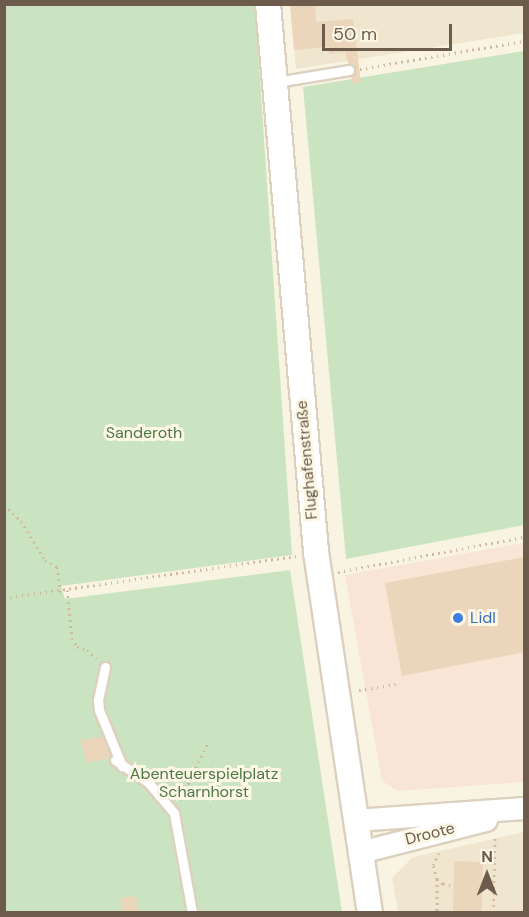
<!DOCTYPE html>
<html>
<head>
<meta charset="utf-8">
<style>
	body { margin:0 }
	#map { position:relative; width:529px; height:917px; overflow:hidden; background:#f9f3e1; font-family:"DM Sans",sans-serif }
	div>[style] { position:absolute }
	.residential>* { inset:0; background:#f0e6d0 }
	.commercial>* { inset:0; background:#f8e5d5 }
	.green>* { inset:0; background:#cae4c1 }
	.building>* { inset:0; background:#ebd6bb }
	.path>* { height:3px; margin-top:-1.5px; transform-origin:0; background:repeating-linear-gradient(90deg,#cfb99f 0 1.5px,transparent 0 6px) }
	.roads { filter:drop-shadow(2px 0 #dcd0be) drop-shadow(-2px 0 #dcd0be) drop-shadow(0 2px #dcd0be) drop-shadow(0 -2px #dcd0be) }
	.service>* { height:9px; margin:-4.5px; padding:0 4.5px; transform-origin:4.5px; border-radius:4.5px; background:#fff }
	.tertiary>* { height:21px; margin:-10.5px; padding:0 10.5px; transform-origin:10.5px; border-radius:10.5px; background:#fff }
	.secondary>* { height:24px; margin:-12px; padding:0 12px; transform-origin:12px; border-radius:12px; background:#fff }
	.dots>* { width:16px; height:16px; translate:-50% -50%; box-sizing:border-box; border:3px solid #fdf7e6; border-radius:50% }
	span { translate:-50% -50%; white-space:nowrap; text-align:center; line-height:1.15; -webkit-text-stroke:6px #fdf7e6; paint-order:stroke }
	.park-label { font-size:16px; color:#4e7847 }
	.street-label { font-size:16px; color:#6d5c4b }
	.shop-label { font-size:16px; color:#366cbe }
	.left { translate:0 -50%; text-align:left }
	.frame { position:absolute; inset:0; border:6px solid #6d5c4b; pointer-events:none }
	.north { position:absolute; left:457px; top:845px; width:60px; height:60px; -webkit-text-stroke:4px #fdf7e6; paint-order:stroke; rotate:0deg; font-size:16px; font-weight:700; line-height:24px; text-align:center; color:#6d5c4b }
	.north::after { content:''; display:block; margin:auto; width:21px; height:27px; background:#6d5c4b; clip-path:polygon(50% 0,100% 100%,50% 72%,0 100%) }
	.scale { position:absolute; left:322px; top:24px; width:130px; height:27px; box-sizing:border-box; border:3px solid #6d5c4b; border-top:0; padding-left:8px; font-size:18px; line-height:21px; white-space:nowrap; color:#6d5c4b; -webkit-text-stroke:4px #fdf7e6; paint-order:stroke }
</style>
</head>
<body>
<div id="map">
	<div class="residential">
		<div style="clip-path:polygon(290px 5px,524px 5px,524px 33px,296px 69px)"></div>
		<div style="clip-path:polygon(524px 832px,524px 912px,398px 912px,392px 878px,413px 857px)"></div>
	</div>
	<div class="commercial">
		<div style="clip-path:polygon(524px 543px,524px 782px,398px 791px,382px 781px,345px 575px)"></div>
	</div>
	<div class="green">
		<div style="clip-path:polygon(5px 5px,255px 5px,292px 555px,61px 586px,65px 599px,290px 570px,342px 912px,5px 912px)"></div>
		<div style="clip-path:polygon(524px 51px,524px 525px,346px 559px,303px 87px)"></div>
	</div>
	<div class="building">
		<div style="clip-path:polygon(290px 4px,315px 4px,316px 22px,353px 19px,361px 82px,353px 84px,351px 76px,355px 68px,348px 63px,345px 52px,329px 54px,329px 47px,294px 50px)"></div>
		<div style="clip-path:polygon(525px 557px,525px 652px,402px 676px,385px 583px)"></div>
		<div style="clip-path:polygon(103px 737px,110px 755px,108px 759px,87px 763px,80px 740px)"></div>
		<div style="clip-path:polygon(454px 861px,483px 862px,482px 912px,453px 912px)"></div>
		<div style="clip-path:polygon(136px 896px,139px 912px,123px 912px,120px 898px)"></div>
	</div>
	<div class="path">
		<div style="left:360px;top:69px;width:166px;rotate:-9.7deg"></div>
		<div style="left:4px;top:505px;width:23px;rotate:43deg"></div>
		<div style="left:21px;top:521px;width:46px;rotate:58.4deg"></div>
		<div style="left:45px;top:560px;width:14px;rotate:30deg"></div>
		<div style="left:57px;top:567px;width:25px;rotate:83deg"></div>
		<div style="left:338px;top:572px;width:189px;rotate:-10.7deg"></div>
		<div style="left:67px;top:590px;width:48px;rotate:84.1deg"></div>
		<div style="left:72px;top:638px;width:10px;rotate:61deg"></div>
		<div style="left:77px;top:647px;width:10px;rotate:17deg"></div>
		<div style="left:87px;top:650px;width:13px;rotate:42deg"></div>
		<div style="left:4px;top:598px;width:295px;rotate:-8.2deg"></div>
		<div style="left:359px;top:690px;width:37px;rotate:-9deg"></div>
		<div style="left:180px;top:800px;width:64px;rotate:-63.8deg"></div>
		<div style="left:439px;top:853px;width:14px;rotate:115deg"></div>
		<div style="left:433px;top:866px;width:14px;rotate:73deg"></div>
		<div style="left:437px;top:879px;width:8px;rotate:40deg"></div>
		<div style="left:443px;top:884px;width:10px;rotate:11deg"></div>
		<div style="left:437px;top:879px;width:33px;rotate:90deg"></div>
		<div style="left:493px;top:912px;width:76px;rotate:-88.5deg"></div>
	</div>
	<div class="roads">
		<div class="service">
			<div style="left:276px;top:82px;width:74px;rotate:-9.3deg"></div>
			<div style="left:105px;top:667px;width:34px;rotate:102deg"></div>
			<div style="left:98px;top:700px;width:10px;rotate:84deg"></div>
			<div style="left:99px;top:710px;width:61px;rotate:67.7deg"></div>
			<div style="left:115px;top:760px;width:40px;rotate:34deg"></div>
			<div style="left:148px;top:782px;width:40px;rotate:50deg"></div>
			<div style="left:174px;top:813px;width:101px;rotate:79.7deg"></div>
		</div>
		<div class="tertiary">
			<div style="left:355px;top:820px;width:169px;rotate:-4.1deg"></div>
			<div style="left:360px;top:852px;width:130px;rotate:-14.3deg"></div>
		</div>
		<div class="secondary">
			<div style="left:268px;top:4px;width:550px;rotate:84.99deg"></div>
			<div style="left:316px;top:552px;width:364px;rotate:81.5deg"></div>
		</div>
	</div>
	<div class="dots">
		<div style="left:458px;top:618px;background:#3f7fe0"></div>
	</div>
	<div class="park-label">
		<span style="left:144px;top:433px">Sanderoth</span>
		<span style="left:204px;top:783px">Abenteuerspielplatz<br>Scharnhorst</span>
	</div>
	<div class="street-label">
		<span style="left:307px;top:460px;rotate:-95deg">Flughafenstraße</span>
		<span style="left:430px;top:834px;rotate:-14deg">Droote</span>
	</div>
	<div class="shop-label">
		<span class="left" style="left:470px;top:618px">Lidl</span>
	</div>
	<div class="frame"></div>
	<div class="north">N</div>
	<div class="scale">50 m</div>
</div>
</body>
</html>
